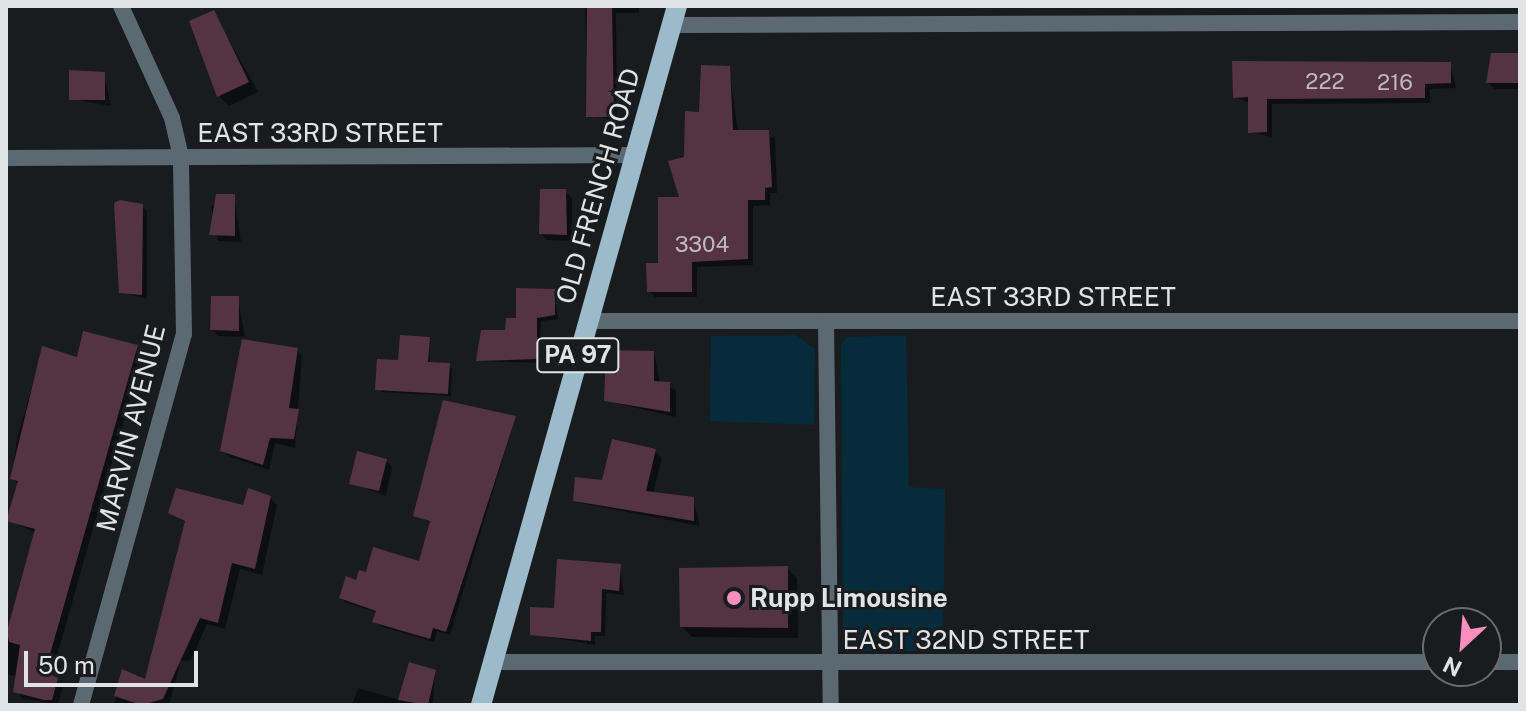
<!DOCTYPE html>
<html>
<head>
<meta charset="utf-8">
<style>
	body { margin:0 }
	#map { position:relative; width:1526px; height:711px; overflow:hidden; background:#191c1e; font-family:"Public Sans",sans-serif }
	div>[style] { position:absolute }
	.green>* { inset:0; background:#062c3b }
	.shadow>* { inset:0; background:#0007 }
	.building>* { inset:0; background:#543440 }
	.minor>* { height:16px; margin:-8px; padding:0 8px; transform-origin:8px; border-radius:8px; background:#5b6a72 }
	.primary>* { height:20px; margin:-10px; padding:0 10px; transform-origin:10px; border-radius:10px; background:#9bbbcb }
	.dots>* { width:22px; height:22px; translate:-50% -50%; box-sizing:border-box; border:4px solid #191c1e; border-radius:50% }
	span { translate:-50% -50%; white-space:nowrap; text-align:center; line-height:1.15; -webkit-text-stroke:6px #191c1e; paint-order:stroke }
	.number-label { font-size:22px; color:#beb7bb }
	.number-label span { -webkit-text-stroke-width:0 }
	.shield-label span { padding:2px 6px; background:#191c1e; border:2px solid; border-radius:6px; -webkit-text-stroke-width:0 }
	.shield-label { font-size:24px; color:#e1e3e4; font-weight:700 }
	.street-label { font-size:26px; color:#e1e3e4 }
	.poi-label { font-size:26px; color:#e1e3e4; font-weight:700 }
	.left { translate:0 -50%; text-align:left }
	.frame { position:absolute; inset:0; border:8px solid #e1e3e4; pointer-events:none }
	.north { position:absolute; left:1422px; top:607px; width:80px; height:80px; box-sizing:border-box; background:#191c1e; border:2px solid #696c6d; border-radius:50%; rotate:206deg; font-size:22px; font-weight:700; line-height:32px; text-align:center; color:#e1e3e4 }
	.north::after { content:''; display:block; margin:auto; width:28px; height:36px; background:#fe8ebd; clip-path:polygon(50% 0,100% 100%,50% 72%,0 100%) }
	.scale { position:absolute; left:24px; top:651px; width:174px; height:36px; box-sizing:border-box; border:4px solid #e1e3e4; border-top:0; padding-left:10px; font-size:24px; line-height:28px; white-space:nowrap; color:#e1e3e4; -webkit-text-stroke:6px #191c1e; paint-order:stroke }
</style>
</head>
<body>
<div id="map">
	<div class="green">
		<div style="clip-path:polygon(796px 335px,815px 349px,814px 425px,710px 421px,711px 336px)"></div>
		<div style="clip-path:polygon(906px 335px,909px 487px,945px 489px,943px 651px,856px 651px,843px 636px,841px 345px,847px 337px)"></div>
	</div>
	<div class="shadow">
		<div style="clip-path:polygon(585px 6px,639px 6px,639px 13px,616px 13px,617px 120px,588px 116px)"></div>
		<div style="clip-path:polygon(213px 12px,258px 92px,229px 106px,219px 96px)"></div>
		<div style="clip-path:polygon(1520px 55px,1520px 89px,1495px 89px,1488px 83px)"></div>
		<div style="clip-path:polygon(1450px 64px,1456px 88px,1430px 89px,1430px 103px,1272px 104px,1272px 137px,1250px 132px,1250px 103px,1235px 97px)"></div>
		<div style="clip-path:polygon(729px 68px,738px 132px,775px 138px,777px 193px,770px 193px,770px 205px,753px 206px,753px 265px,697px 267px,697px 297px,655px 297px,649px 291px,681px 199px,686px 158px)"></div>
		<div style="clip-path:polygon(104px 74px,111px 106px,71px 99px)"></div>
		<div style="clip-path:polygon(565px 191px,572px 198px,572px 241px,547px 240px,541px 234px)"></div>
		<div style="clip-path:polygon(234px 196px,241px 242px,218px 241px,211px 206px)"></div>
		<div style="clip-path:polygon(142px 206px,147px 211px,147px 299px,121px 292px)"></div>
		<div style="clip-path:polygon(554px 291px,558px 319px,541px 321px,540px 363px,478px 361px)"></div>
		<div style="clip-path:polygon(238px 298px,245px 337px,218px 336px,212px 329px)"></div>
		<div style="clip-path:polygon(429px 339px,430px 364px,452px 368px,451px 396px,380px 392px)"></div>
		<div style="clip-path:polygon(137px 346px,143px 353px,51px 677px,63px 686px,58px 705px,21px 698px,15px 676px,6px 674px,6px 639px,36px 533px,8px 520px,19px 485px,12px 478px,17px 438px,43px 349px,79px 359px)"></div>
		<div style="clip-path:polygon(297px 350px,302px 356px,295px 448px,275px 443px,269px 470px,228px 456px,222px 451px)"></div>
		<div style="clip-path:polygon(654px 353px,660px 383px,676px 390px,676px 417px,606px 401px)"></div>
		<div style="clip-path:polygon(515px 418px,450px 635px,437px 631px,434px 642px,379px 626px,377px 613px,345px 602px,341px 597px,367px 575px,420px 564px,432px 523px,415px 515px)"></div>
		<div style="clip-path:polygon(655px 451px,662px 458px,653px 494px,693px 499px,700px 526px,580px 503px,577px 480px,604px 482px)"></div>
		<div style="clip-path:polygon(386px 461px,392px 467px,386px 496px,352px 483px)"></div>
		<div style="clip-path:polygon(270px 498px,277px 505px,262px 575px,240px 569px,225px 629px,207px 624px,191px 660px,181px 661px,169px 705px,114px 705px,123px 672px,147px 681px,187px 524px,171px 512px,244px 508px)"></div>
		<div style="clip-path:polygon(620px 566px,624px 595px,606px 593px,605px 636px,595px 636px,595px 645px,532px 634px)"></div>
		<div style="clip-path:polygon(787px 568px,797px 578px,798px 638px,692px 637px,682px 627px)"></div>
		<div style="clip-path:polygon(435px 672px,433px 705px,352px 705px,358px 688px,400px 700px)"></div>
	</div>
	<div class="building">
		<div style="clip-path:polygon(587px 6px,612px 6px,614px 117px,586px 117px)"></div>
		<div style="clip-path:polygon(214px 10px,249px 82px,217px 97px,189px 21px)"></div>
		<div style="clip-path:polygon(1491px 53px,1520px 53px,1520px 83px,1486px 83px)"></div>
		<div style="clip-path:polygon(1232px 61px,1451px 62px,1451px 83px,1425px 84px,1425px 98px,1267px 99px,1267px 132px,1248px 133px,1248px 97px,1233px 98px)"></div>
		<div style="clip-path:polygon(701px 65px,730px 66px,733px 130px,769px 130px,772px 187px,765px 188px,765px 200px,748px 200px,748px 259px,692px 262px,692px 292px,647px 292px,646px 263px,658px 263px,658px 197px,679px 197px,668px 161px,684px 157px,685px 111px,699px 112px)"></div>
		<div style="clip-path:polygon(69px 70px,105px 72px,105px 100px,69px 100px)"></div>
		<div style="clip-path:polygon(540px 189px,566px 189px,567px 235px,539px 234px)"></div>
		<div style="clip-path:polygon(216px 194px,235px 194px,235px 236px,209px 235px)"></div>
		<div style="clip-path:polygon(120px 200px,143px 204px,142px 295px,119px 293px,114px 203px)"></div>
		<div style="clip-path:polygon(516px 288px,555px 289px,555px 315px,537px 318px,537px 359px,476px 361px,481px 330px,505px 330px,506px 318px,516px 318px)"></div>
		<div style="clip-path:polygon(211px 296px,239px 296px,239px 331px,210px 330px)"></div>
		<div style="clip-path:polygon(83px 331px,138px 345px,45px 672px,58px 678px,52px 700px,44px 700px,13px 692px,20px 645px,9px 642px,7px 631px,35px 529px,6px 521px,18px 481px,10px 479px,42px 346px,77px 357px)"></div>
		<div style="clip-path:polygon(400px 335px,430px 337px,428px 362px,450px 363px,448px 394px,375px 390px,377px 359px,398px 360px)"></div>
		<div style="clip-path:polygon(242px 339px,298px 348px,289px 408px,299px 409px,294px 439px,270px 438px,263px 465px,220px 451px)"></div>
		<div style="clip-path:polygon(606px 350px,654px 351px,654px 381px,670px 382px,670px 412px,604px 401px)"></div>
		<div style="clip-path:polygon(443px 400px,516px 416px,446px 632px,433px 628px,430px 639px,372px 622px,376px 611px,339px 598px,346px 576px,356px 580px,359px 570px,366px 572px,373px 547px,419px 561px,430px 521px,413px 516px)"></div>
		<div style="clip-path:polygon(612px 439px,656px 449px,646px 491px,694px 497px,694px 521px,573px 501px,575px 477px,602px 480px)"></div>
		<div style="clip-path:polygon(357px 451px,387px 459px,379px 491px,349px 484px)"></div>
		<div style="clip-path:polygon(176px 488px,243px 505px,248px 488px,271px 496px,255px 569px,232px 563px,218px 623px,200px 618px,163px 699px,142px 705px,114px 696px,122px 669px,145px 679px,185px 521px,168px 513px)"></div>
		<div style="clip-path:polygon(557px 559px,621px 564px,619px 591px,602px 589px,601px 632px,591px 632px,591px 641px,530px 635px,530px 607px,554px 608px)"></div>
		<div style="clip-path:polygon(788px 566px,788px 628px,680px 627px,679px 568px)"></div>
		<div style="clip-path:polygon(409px 662px,436px 670px,428px 705px,398px 700px)"></div>
	</div>
	<div class="minor">
		<div style="left:672px;top:25px;width:848px;rotate:-0.2deg"></div>
		<div style="left:6px;top:158px;width:629px;rotate:-0.27deg"></div>
		<div style="left:587px;top:321px;width:933px"></div>
		<div style="left:826px;top:322px;width:383px;rotate:89.3deg"></div>
		<div style="left:493px;top:662px;width:945px"></div>
		<div style="left:1486px;top:662px;width:34px"></div>
		<div style="left:81px;top:705px;width:385px;rotate:-74.5deg"></div>
		<div style="left:184px;top:334px;width:177px;rotate:-91deg"></div>
		<div style="left:181px;top:157px;width:40px;rotate:-103deg"></div>
		<div style="left:172px;top:118px;width:123px;rotate:-114.5deg"></div>
	</div>
	<div class="primary">
		<div style="left:481px;top:705px;width:726px;rotate:-74.34deg"></div>
	</div>
	<div class="dots">
		<div style="left:734px;top:598px;background:#fe8ebd"></div>
	</div>
	<div class="number-label">
		<span style="left:1325px;top:82px">222</span>
		<span style="left:1395px;top:83px">216</span>
		<span style="left:702px;top:245px">3304</span>
	</div>
	<div class="shield-label">
		<span style="left:578px;top:355px">PA 97</span>
	</div>
	<div class="street-label">
		<span style="left:320px;top:133px">EAST 33RD STREET</span>
		<span style="left:598px;top:186px;rotate:-74deg">OLD FRENCH ROAD</span>
		<span style="left:1053px;top:297px">EAST 33RD STREET</span>
		<span style="left:131px;top:428px;rotate:-76deg">MARVIN AVENUE</span>
		<span style="left:966px;top:640px">EAST 32ND STREET</span>
	</div>
	<div class="poi-label">
		<span class="left" style="left:750px;top:598px">Rupp Limousine</span>
	</div>
	<div class="frame"></div>
	<div class="north">N</div>
	<div class="scale">50 m</div>
</div>
</body>
</html>
